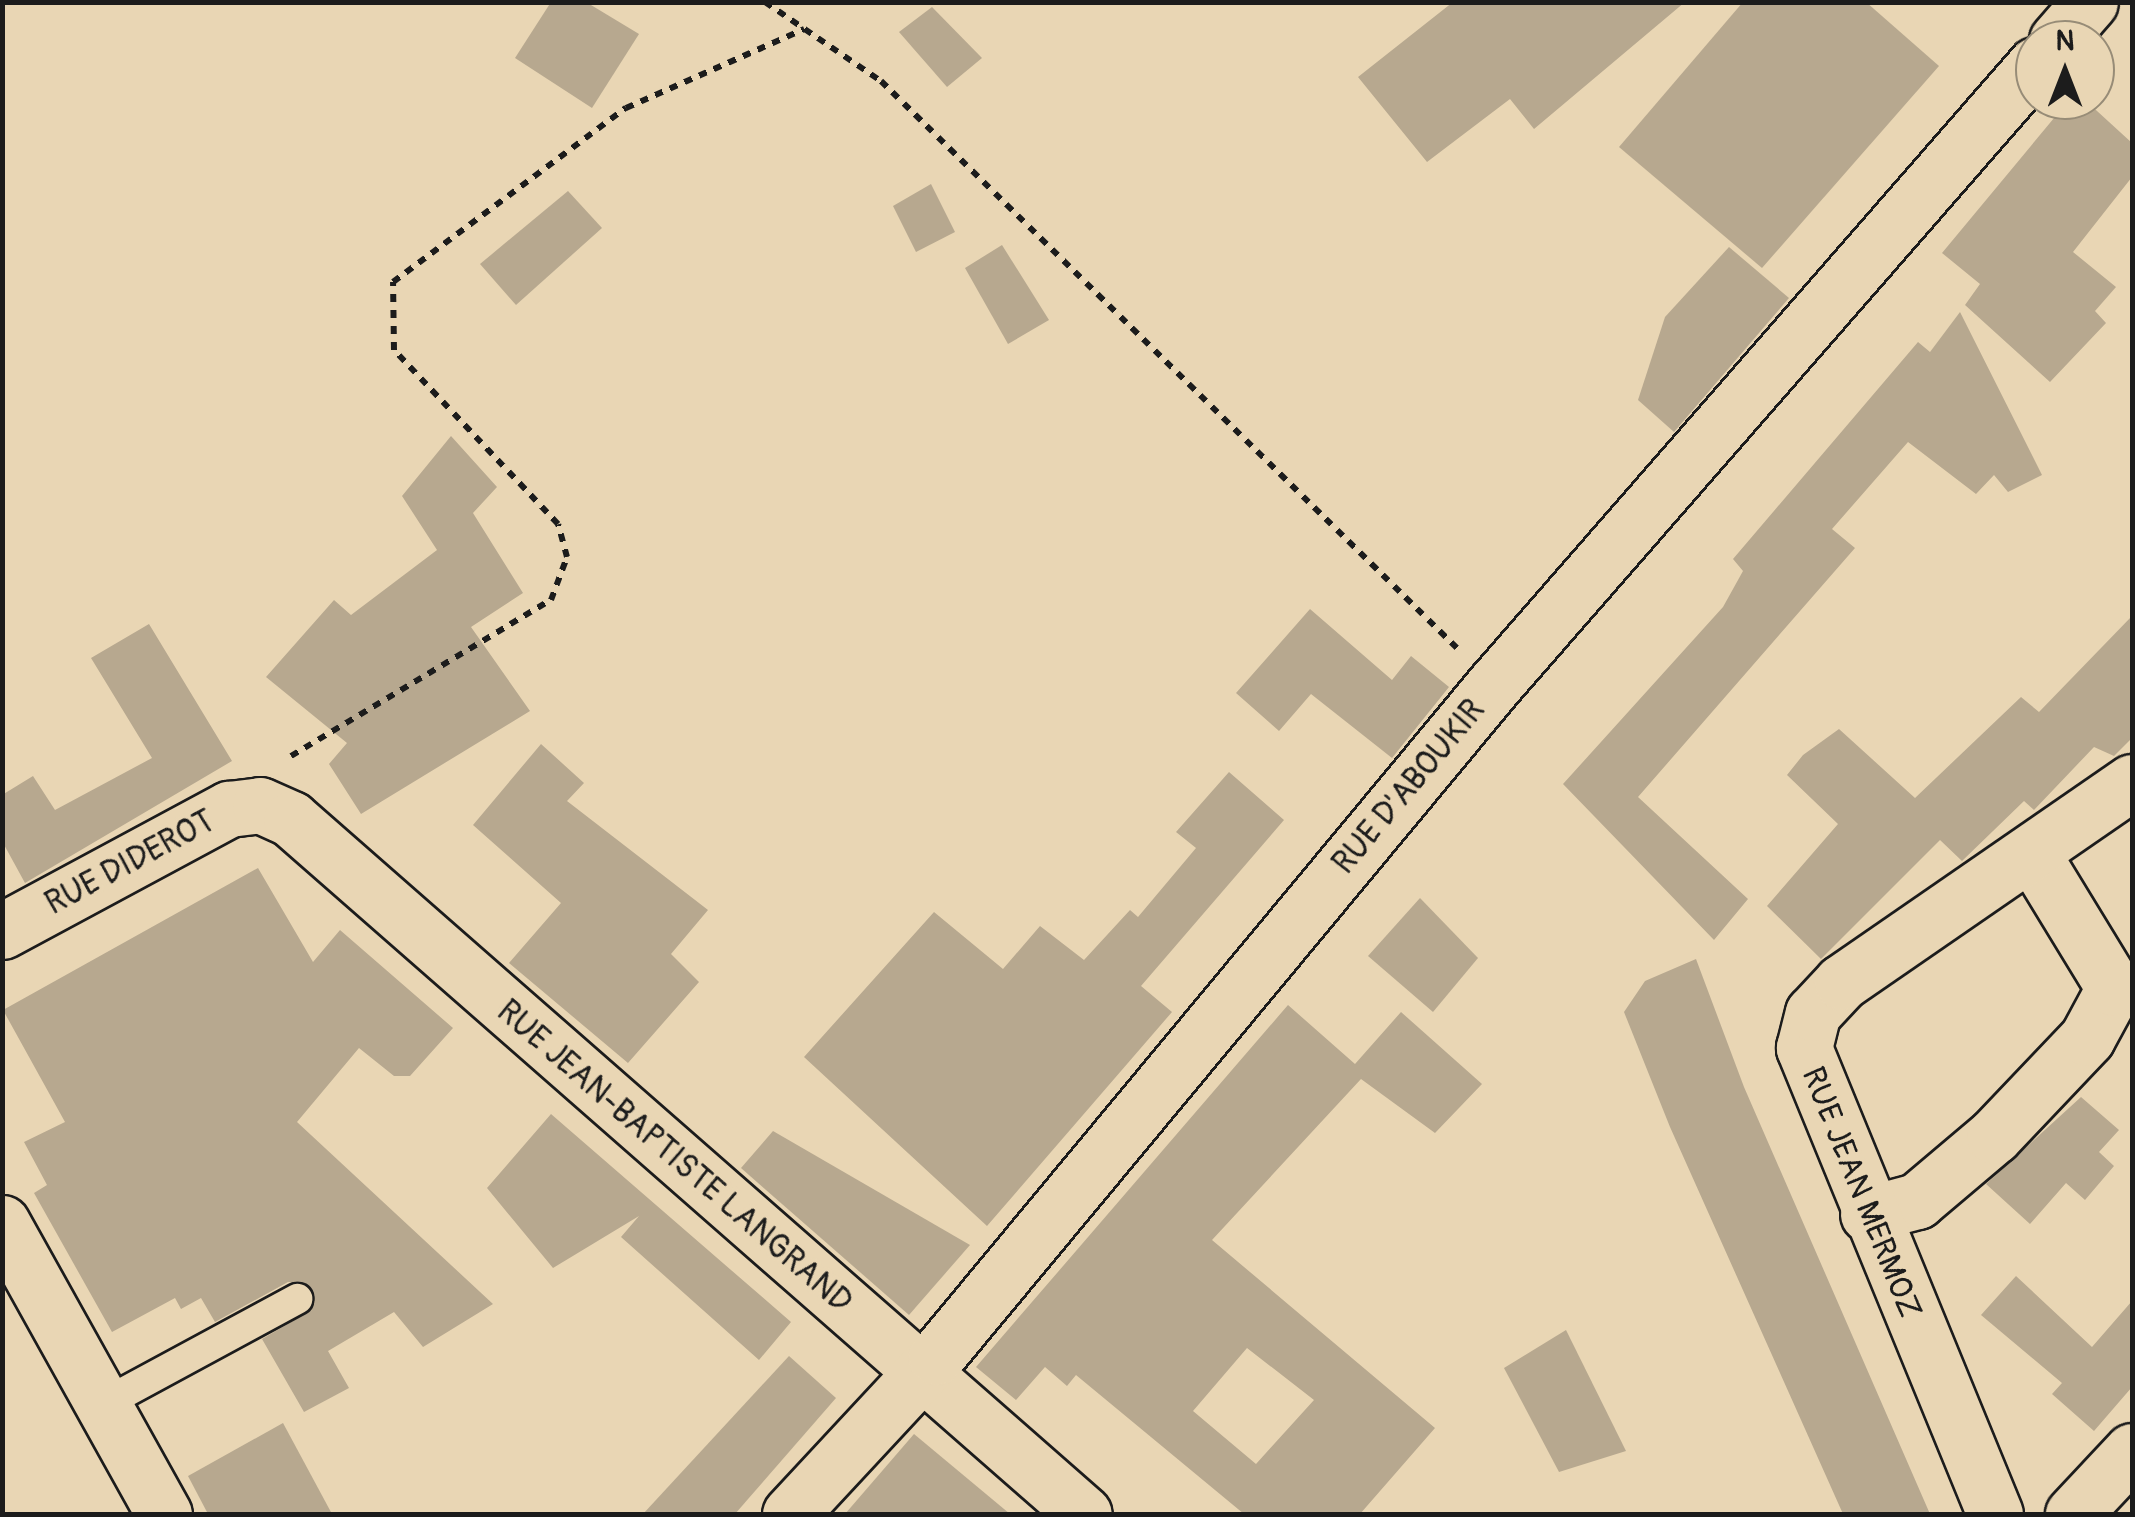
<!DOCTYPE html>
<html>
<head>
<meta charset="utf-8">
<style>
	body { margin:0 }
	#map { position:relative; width:2135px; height:1517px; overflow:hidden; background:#e9d6b4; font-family:Pangolin,sans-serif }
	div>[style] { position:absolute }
	.building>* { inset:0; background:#b7a88f }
	.path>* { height:6px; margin-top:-3px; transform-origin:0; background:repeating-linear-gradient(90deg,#1c1c1c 0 8px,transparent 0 16px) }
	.roads { filter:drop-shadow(2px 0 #1c1c1c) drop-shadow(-2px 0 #1c1c1c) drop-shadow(0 2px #1c1c1c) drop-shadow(0 -2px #1c1c1c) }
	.lane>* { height:30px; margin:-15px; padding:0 15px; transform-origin:15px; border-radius:15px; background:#e9d6b4 }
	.street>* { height:55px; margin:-27.5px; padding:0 27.5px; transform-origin:27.5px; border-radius:27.5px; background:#e9d6b4 }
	span { translate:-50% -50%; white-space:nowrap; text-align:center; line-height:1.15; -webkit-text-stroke:8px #e9d6b4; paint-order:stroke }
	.street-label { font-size:32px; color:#1c1c1c }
	.frame { position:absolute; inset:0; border:5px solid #1c1c1c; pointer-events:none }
	.north { position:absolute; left:2015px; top:20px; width:100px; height:100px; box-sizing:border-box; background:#e9d6b4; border:2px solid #978c77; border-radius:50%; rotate:0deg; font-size:28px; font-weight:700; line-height:40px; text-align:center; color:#1c1c1c }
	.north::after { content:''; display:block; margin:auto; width:35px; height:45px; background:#1c1c1c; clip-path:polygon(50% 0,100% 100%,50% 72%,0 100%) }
</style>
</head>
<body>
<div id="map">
	<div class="building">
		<div style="clip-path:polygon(551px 2px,586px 2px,639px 34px,592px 108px,515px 58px)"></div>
		<div style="clip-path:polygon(1453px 2px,1685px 2px,1534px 129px,1510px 99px,1427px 162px,1358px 77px)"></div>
		<div style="clip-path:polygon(1743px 2px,1866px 2px,1939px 66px,1762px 268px,1619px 147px)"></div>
		<div style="clip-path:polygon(932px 7px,982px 58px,947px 87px,899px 32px)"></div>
		<div style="clip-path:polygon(2069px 100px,2085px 100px,2132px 143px,2132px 177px,2073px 252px,2116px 287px,2095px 311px,2106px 323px,2050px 382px,1965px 305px,1980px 284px,1942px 253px)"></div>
		<div style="clip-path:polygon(931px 184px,955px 232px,916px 252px,893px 206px)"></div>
		<div style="clip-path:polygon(568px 191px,602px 228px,516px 305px,480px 264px)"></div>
		<div style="clip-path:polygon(1002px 245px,1049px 320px,1008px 344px,965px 268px)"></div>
		<div style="clip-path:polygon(1729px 247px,1789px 298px,1674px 432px,1638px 400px,1665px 317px)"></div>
		<div style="clip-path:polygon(1960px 312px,2042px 475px,2008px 492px,1994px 475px,1976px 494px,1908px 442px,1832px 529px,1855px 548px,1638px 797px,1748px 899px,1714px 940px,1563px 784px,1723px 607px,1743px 571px,1733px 559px,1918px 342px,1930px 352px)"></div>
		<div style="clip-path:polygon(451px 436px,497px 487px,473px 513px,523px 593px,471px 627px,530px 711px,361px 814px,329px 764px,347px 743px,266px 677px,334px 600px,351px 615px,437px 550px,402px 496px)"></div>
		<div style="clip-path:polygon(1310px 609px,1392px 680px,1411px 656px,1449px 687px,1392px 758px,1311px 694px,1279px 731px,1236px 693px)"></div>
		<div style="clip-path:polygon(2132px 616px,2132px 738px,2114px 756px,2094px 747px,2034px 810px,2024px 801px,1962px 861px,1940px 840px,1821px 959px,1767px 906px,1838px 824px,1787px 775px,1803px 755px,1839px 729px,1915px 798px,2021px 697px,2039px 712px)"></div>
		<div style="clip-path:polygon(149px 624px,232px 761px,25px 883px,2px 841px,2px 795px,33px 776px,55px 810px,152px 758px,91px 658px)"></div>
		<div style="clip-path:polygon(541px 744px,584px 783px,567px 801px,708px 910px,671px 954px,699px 982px,628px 1063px,509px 963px,561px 903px,473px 825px)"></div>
		<div style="clip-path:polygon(1229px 772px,1284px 820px,1141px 986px,1172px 1012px,987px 1226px,804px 1057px,934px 912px,1003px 969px,1040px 926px,1084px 960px,1130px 910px,1138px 917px,1196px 848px,1176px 832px)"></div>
		<div style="clip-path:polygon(258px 868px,313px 962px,340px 930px,453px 1028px,410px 1076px,394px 1076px,359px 1048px,297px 1122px,493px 1304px,423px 1347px,394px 1312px,328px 1351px,349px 1388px,304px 1412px,262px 1339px,312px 1310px,306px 1283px,288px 1282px,215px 1322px,201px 1298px,181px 1309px,175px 1298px,112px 1332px,34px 1193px,47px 1185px,24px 1142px,65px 1122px,3px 1010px)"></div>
		<div style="clip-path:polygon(1420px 898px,1478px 958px,1433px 1012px,1368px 956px)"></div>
		<div style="clip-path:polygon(1696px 959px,1744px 1087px,1930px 1514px,1843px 1514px,1670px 1127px,1624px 1012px,1645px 981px)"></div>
		<div style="clip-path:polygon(evenodd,1288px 1005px,1355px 1064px,1401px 1012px,1482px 1084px,1435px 1133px,1361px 1079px,1212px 1240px,1435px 1428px,1360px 1514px,1244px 1514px,1076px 1375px,1067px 1386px,1045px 1367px,1016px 1400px,976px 1367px,1288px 1005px,1247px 1348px,1314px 1400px,1256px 1464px,1193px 1411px,1247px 1348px)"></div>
		<div style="clip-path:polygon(2081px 1097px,2119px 1130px,2099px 1152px,2114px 1166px,2085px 1200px,2066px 1183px,2030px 1224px,1986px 1184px)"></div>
		<div style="clip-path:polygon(551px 1114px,791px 1322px,759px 1360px,621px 1237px,639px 1216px,553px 1268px,487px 1188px)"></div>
		<div style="clip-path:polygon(773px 1131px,970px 1245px,909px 1315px,741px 1168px)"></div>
		<div style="clip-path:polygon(2016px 1276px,2092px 1347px,2132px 1301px,2132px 1387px,2094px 1431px,2052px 1394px,2062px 1383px,1981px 1315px)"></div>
		<div style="clip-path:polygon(1566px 1330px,1626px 1451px,1559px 1472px,1504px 1368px)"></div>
		<div style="clip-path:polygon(789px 1356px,836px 1398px,735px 1514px,643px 1514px)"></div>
		<div style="clip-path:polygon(283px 1423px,332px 1514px,208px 1514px,188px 1476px)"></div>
		<div style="clip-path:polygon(914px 1434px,1010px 1514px,845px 1514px)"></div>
	</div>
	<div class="path">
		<div style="left:765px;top:2px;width:140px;rotate:34.3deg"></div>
		<div style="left:881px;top:81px;width:808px;rotate:44.55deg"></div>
		<div style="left:291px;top:756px;width:303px;rotate:-31deg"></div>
		<div style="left:551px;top:600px;width:46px;rotate:-69.6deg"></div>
		<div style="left:567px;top:557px;width:34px;rotate:-105deg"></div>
		<div style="left:558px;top:524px;width:239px;rotate:-133.3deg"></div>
		<div style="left:394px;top:350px;width:68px;rotate:-90.8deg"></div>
		<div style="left:393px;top:282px;width:291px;rotate:-36.8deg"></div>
		<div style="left:626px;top:108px;width:195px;rotate:-23.9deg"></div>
	</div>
	<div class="roads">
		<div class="lane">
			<div style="left:103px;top:1404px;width:221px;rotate:-28.4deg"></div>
		</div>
		<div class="street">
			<div style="left:2057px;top:40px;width:50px;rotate:-49deg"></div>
			<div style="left:2px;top:931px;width:258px;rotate:-28.3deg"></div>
			<div style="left:229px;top:809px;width:31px;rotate:-7deg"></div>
			<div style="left:260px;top:805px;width:34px;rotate:24deg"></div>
			<div style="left:291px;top:819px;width:1054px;rotate:41.23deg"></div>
			<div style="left:1868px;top:1214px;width:51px;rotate:-14.9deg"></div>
			<div style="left:1917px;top:1201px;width:101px;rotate:-40.2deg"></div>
			<div style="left:1994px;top:1136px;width:135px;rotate:-46.5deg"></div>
			<div style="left:2087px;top:1038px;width:57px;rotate:-61.6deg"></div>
			<div style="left:2114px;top:988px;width:159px;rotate:-121.4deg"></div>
			<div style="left:2px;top:1223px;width:333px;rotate:60.9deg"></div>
			<div style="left:790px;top:1514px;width:214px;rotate:-47.1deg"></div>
			<div style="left:936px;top:1357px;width:873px;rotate:-50.3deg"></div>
			<div style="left:1494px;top:685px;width:823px;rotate:-48.89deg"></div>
			<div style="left:1995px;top:1514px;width:504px;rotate:-112.29deg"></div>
			<div style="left:1804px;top:1048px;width:36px;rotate:-76deg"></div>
			<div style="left:1813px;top:1013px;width:42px;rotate:-46.9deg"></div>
			<div style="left:1842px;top:982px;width:352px;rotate:-34.6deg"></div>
			<div style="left:2073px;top:1514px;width:86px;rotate:-46.9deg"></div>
		</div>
	</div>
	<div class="street-label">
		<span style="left:1409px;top:787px;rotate:-50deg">RUE D'ABOUKIR</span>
		<span style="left:130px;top:863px;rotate:-28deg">RUE DIDEROT</span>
		<span style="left:674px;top:1157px;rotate:41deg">RUE JEAN-BAPTISTE LANGRAND</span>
		<span style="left:1861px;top:1193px;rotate:68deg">RUE JEAN MERMOZ</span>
	</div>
	<div class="frame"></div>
	<div class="north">N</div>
</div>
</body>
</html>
